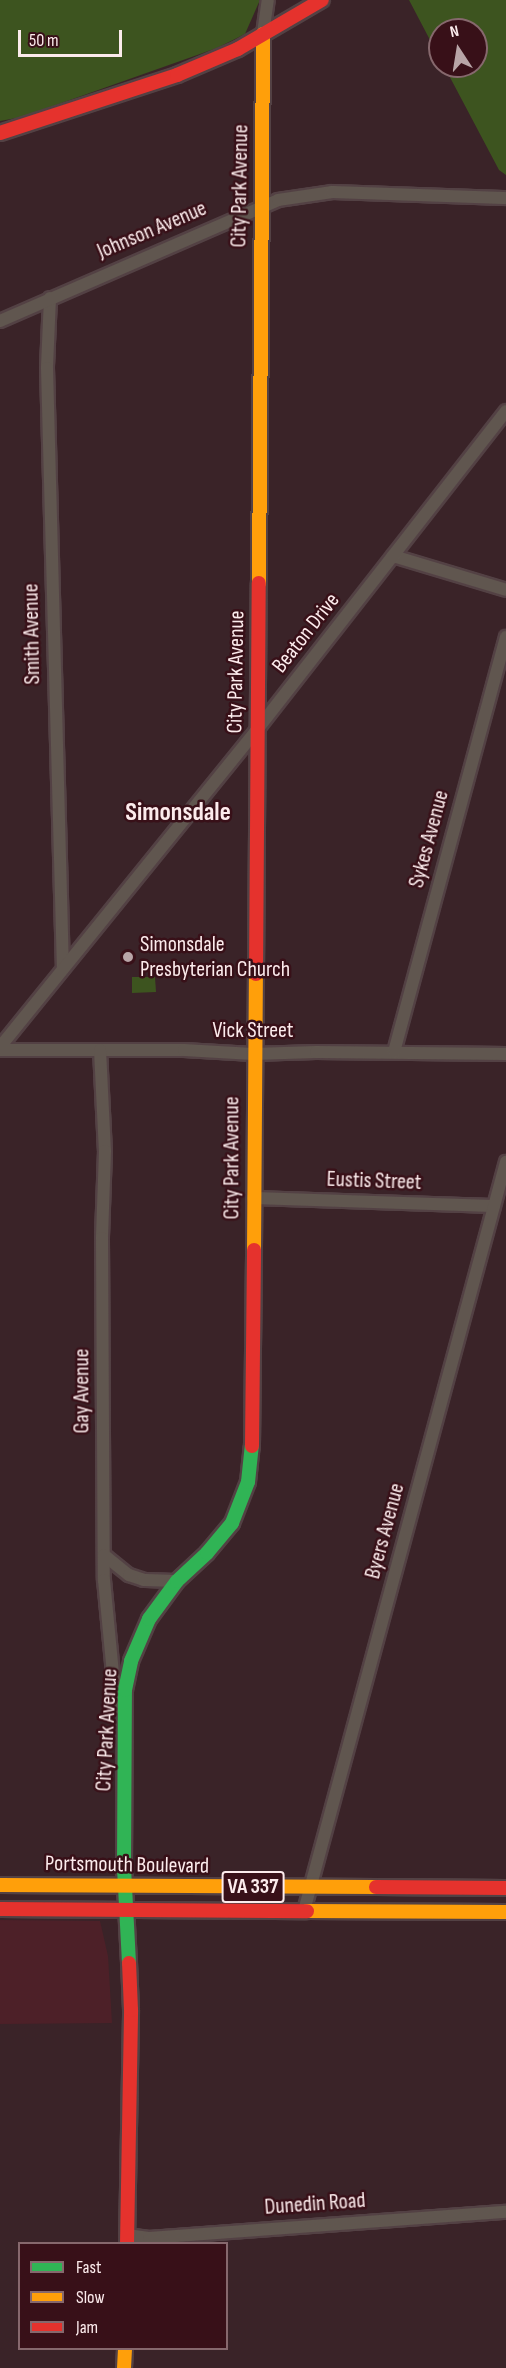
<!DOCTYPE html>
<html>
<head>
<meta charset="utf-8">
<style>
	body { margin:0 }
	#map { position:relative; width:506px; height:2368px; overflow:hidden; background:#3a2328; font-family:"Sofia Sans Condensed",sans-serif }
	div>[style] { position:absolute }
	.built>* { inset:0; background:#4d2028 }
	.green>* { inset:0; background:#3d541f }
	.roads { filter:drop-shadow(2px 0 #534144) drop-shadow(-2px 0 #534144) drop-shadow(0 2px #534144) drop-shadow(0 -2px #534144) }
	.street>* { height:12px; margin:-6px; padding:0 6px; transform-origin:6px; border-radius:6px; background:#60564f }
	.fast>* { height:14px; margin:-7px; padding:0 7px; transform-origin:7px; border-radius:7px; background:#30b455 }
	.slow>* { height:14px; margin:-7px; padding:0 7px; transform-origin:7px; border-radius:7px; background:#ff9f0a }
	.jam>* { height:14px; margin:-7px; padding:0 7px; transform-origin:7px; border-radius:7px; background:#e5322d }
	.dots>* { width:16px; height:16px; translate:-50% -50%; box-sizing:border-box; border:3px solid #381018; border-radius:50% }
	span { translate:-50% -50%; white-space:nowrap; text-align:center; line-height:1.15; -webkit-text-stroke:5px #381018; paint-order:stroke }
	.shield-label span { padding:2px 4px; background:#381018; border:2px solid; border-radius:4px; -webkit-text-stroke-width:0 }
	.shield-label { font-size:21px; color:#fcebec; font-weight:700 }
	.street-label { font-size:22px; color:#fcebec }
	.poi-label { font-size:22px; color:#fcebec }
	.left { translate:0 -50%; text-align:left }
	.quarter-label { font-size:26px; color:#fcebec; font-weight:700 }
	.legend { position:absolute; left:18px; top:2242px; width:210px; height:108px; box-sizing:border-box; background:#381018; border:2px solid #86686d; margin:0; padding:8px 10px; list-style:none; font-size:18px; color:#fcebec }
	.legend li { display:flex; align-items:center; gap:12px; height:30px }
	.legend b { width:30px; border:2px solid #86686d }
	.north { position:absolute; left:428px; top:18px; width:60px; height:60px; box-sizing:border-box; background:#381018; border:2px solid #86686d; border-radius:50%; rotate:348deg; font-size:16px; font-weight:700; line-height:24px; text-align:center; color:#fcebec }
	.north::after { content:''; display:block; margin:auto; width:21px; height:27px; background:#b8a5a7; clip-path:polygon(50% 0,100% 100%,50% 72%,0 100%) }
	.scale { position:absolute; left:18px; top:30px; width:104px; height:27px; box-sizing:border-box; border:3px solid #fcebec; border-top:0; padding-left:8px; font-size:18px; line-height:21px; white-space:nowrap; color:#fcebec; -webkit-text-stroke:4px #381018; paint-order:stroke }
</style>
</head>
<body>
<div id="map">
	<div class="built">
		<div style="clip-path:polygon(0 1920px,100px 1921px,108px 1956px,112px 2023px,0 2024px)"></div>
	</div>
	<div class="green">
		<div style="clip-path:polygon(0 0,260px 0,245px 34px,217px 48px,22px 117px,0 121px)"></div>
		<div style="clip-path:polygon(409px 0,506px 0,506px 175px,499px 170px,444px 66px,476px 66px,476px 30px,440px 30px,440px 59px)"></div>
		<div style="clip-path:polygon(132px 977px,155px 977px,156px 992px,132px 993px)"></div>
	</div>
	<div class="roads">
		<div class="street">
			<div style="left:263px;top:34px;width:34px;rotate:-82deg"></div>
			<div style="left:50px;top:298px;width:70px;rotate:92.5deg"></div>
			<div style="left:47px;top:368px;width:601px;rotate:88.48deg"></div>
			<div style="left:0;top:321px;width:303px;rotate:-23.5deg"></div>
			<div style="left:278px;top:200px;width:55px;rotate:-8.4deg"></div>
			<div style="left:332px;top:192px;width:174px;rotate:2deg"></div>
			<div style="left:393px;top:556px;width:118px;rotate:16.7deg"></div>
			<div style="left:0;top:1047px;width:407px;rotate:-51deg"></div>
			<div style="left:256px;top:731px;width:406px;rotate:-52deg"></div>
			<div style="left:0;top:1050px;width:184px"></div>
			<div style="left:184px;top:1050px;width:69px;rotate:3.3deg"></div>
			<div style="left:253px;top:1054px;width:63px;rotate:-1.8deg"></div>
			<div style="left:316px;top:1052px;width:190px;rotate:0.6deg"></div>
			<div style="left:100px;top:1050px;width:101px;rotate:87.2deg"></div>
			<div style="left:105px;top:1151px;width:87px;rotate:92deg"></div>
			<div style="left:102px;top:1238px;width:342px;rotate:89.7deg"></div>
			<div style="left:104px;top:1580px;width:94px;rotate:84.5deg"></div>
			<div style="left:113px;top:1674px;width:35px;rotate:78deg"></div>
			<div style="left:394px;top:1052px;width:430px;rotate:-74.9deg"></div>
			<div style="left:253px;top:1198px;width:241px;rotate:1.9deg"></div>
			<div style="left:104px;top:1555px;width:32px;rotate:39deg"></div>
			<div style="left:129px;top:1575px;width:16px;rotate:18deg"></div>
			<div style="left:144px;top:1580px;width:33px;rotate:2deg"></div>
			<div style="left:304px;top:1911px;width:776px;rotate:-74.91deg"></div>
			<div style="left:127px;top:2235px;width:22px;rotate:8deg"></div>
			<div style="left:149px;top:2238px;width:358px;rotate:-4.2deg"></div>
		</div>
		<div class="fast">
			<div style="left:129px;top:1963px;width:97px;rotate:-93deg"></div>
			<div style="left:124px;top:1866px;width:176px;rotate:-89.7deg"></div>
			<div style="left:125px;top:1690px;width:30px;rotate:-78deg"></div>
			<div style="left:131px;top:1661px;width:46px;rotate:-66.8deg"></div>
			<div style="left:149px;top:1619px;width:47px;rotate:-53.6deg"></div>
			<div style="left:177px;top:1581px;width:41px;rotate:-43deg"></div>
			<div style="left:207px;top:1553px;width:39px;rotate:-50deg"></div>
			<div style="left:232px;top:1523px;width:44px;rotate:-68.7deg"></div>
			<div style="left:248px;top:1482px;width:36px;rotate:-84deg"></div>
		</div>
		<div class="slow">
			<div style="left:259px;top:583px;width:549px;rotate:-89.58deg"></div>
			<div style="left:254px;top:1250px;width:276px;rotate:-89.6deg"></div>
			<div style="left:0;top:1885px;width:376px;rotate:0.3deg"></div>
			<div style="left:307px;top:1911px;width:199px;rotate:0.3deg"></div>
			<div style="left:124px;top:2368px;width:20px;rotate:-87deg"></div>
		</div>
		<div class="jam">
			<div style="left:0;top:133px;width:186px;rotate:-18.1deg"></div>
			<div style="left:177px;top:75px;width:66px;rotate:-23.1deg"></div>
			<div style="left:238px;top:49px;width:97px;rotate:-30.3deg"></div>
			<div style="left:256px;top:974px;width:391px;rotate:-89.6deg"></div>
			<div style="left:252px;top:1446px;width:196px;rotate:-89.4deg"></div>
			<div style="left:376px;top:1887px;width:130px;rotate:0.4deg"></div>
			<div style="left:0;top:1909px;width:307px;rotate:0.4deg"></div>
			<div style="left:127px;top:2244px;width:234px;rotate:-89deg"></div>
			<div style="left:131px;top:2010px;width:47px;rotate:-92.4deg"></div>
		</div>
	</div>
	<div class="dots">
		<div style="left:128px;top:957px;background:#b8a5a7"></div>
	</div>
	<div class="shield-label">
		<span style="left:253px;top:1887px">VA 337</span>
	</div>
	<div class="street-label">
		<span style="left:240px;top:186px;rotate:-89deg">City Park Avenue</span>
		<span style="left:152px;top:230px;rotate:-23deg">Johnson Avenue</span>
		<span style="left:306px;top:633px;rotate:-52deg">Beaton Drive</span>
		<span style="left:32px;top:634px;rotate:-91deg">Smith Avenue</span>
		<span style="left:236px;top:672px;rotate:-89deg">City Park Avenue</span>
		<span style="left:429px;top:839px;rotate:-75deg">Sykes Avenue</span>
		<span style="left:253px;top:1031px">Vick Street</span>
		<span style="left:232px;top:1158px;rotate:-90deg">City Park Avenue</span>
		<span style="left:374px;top:1181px;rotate:2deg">Eustis Street</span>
		<span style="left:82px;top:1391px;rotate:-90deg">Gay Avenue</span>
		<span style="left:385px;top:1531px;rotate:-75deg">Byers Avenue</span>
		<span style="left:107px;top:1730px;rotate:-87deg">City Park Avenue</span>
		<span style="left:127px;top:1865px;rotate:1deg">Portsmouth Boulevard</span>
		<span style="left:315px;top:2204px;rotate:-4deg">Dunedin Road</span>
	</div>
	<div class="poi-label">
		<span class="left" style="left:140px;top:957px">Simonsdale<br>Presbyterian Church</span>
	</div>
	<div class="quarter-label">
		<span style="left:178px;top:813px">Simonsdale</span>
	</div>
	<ul class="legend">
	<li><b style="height:8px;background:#30b455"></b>Fast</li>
	<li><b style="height:8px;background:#ff9f0a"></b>Slow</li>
	<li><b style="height:8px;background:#e5322d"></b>Jam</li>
	</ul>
	<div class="north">N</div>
	<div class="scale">50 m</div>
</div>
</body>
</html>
